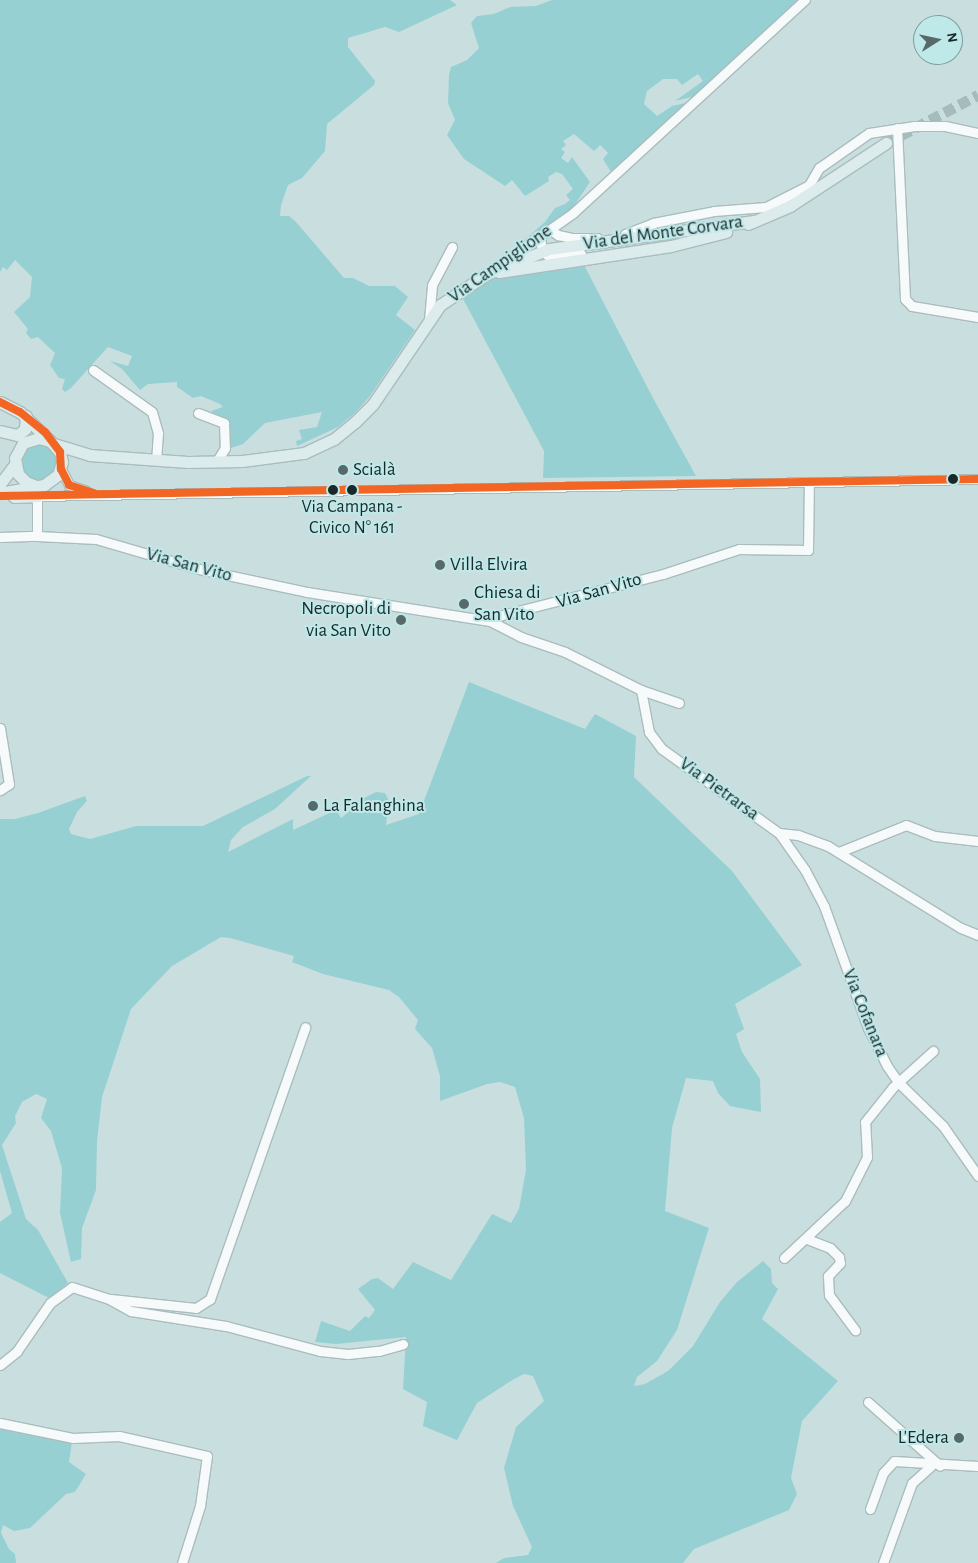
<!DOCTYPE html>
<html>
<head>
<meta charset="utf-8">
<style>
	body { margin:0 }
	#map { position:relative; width:978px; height:1563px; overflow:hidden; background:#c9dfdf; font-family:"Alegreya Sans",sans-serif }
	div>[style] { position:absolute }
	.green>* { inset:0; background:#96d0d2 }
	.round { border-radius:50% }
	.major-tunnel>* { height:11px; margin-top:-5.5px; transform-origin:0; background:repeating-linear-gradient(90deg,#a6bbbb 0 11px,transparent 0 16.5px) }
	.roads { filter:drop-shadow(1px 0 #abbcbd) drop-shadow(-1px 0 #abbcbd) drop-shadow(0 1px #abbcbd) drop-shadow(0 -1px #abbcbd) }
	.minor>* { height:9px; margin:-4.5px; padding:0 4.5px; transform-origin:4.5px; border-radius:4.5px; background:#f7fafa }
	.major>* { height:11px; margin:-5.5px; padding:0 5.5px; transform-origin:5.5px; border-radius:5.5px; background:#dcebec }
	.bus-1>* { height:8px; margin:-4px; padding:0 4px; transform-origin:4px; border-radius:4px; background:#f26522 }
	.dots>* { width:14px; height:14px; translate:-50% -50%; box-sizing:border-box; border:2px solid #bfe8e9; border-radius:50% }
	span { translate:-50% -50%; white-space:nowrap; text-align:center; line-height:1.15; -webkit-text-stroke:4px #bfe8e9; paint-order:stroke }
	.bus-label { font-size:18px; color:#19292a }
	.street-label { font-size:19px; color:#19292a }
	.poi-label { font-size:19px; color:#19292a }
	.left { translate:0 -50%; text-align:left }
	.right { translate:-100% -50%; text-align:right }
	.north { position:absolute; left:913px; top:15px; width:50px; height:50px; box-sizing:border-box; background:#bfe8e9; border:1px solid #7d9c9d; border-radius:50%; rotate:80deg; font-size:14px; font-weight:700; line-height:20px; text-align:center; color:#19292a }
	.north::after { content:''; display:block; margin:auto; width:18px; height:22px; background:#576969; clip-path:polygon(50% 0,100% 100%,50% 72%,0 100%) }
</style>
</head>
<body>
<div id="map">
	<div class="green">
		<div style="clip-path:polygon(0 0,450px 0,457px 5px,399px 32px,385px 27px,348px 38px,348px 47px,375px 81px,374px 85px,327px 124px,325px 151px,302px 178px,288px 185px,281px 205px,280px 216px,289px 216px,296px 222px,344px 278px,353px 278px,369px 286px,395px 286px,408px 297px,396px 315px,415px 330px,370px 396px,355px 413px,338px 427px,297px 446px,296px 441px,302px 439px,299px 430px,317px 427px,322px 412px,265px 423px,243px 444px,231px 448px,230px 427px,211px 411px,223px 407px,220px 404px,201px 396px,193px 398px,177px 387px,177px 382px,148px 384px,140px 390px,122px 369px,110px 361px,128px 366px,132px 356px,108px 347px,71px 388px,65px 392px,62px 389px,65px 379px,59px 378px,50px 365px,55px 353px,38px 337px,31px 339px,26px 333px,28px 329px,14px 312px,30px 297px,32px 277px,15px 260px,7px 270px,3px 267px,0 272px)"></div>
		<div style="clip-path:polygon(552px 0,802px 0,696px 96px,675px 101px,703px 81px,698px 74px,682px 85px,677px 79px,663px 79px,647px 91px,644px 104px,657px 116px,672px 106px,690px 102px,611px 172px,603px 159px,608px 153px,600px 145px,594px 151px,574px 134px,563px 141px,566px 145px,561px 149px,565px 152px,561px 158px,568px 163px,572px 157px,590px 182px,572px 209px,511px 252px,545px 222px,555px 208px,565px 204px,570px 200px,566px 195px,573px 189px,562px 174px,556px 172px,548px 177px,549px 181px,525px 196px,512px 180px,505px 186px,464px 159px,447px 135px,455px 120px,448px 103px,449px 75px,451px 67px,467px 60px,479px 48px,471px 23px,477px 16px,494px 14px,510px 7px,536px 6px)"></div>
		<div style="clip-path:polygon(583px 263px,653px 398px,696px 476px,543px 478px,544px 451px,462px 297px,483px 282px,501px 275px)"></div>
		<div class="round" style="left:19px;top:443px;width:38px;height:38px"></div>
		<div style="clip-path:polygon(469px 682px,585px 729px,595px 714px,636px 736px,634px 777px,732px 871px,802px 965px,735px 1004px,744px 1029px,736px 1034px,742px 1052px,760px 1079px,761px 1112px,730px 1106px,718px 1093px,713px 1081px,686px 1078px,672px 1128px,665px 1211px,709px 1228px,677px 1330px,657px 1361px,637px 1377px,634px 1386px,645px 1384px,668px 1371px,693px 1346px,720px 1302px,737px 1282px,763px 1261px,771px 1269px,772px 1283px,778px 1289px,762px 1319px,838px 1381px,802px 1421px,791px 1478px,797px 1494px,789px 1510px,694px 1549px,683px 1563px,496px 1563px,504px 1558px,528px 1555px,532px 1547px,513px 1506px,504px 1468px,516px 1427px,544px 1401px,533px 1376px,524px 1374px,514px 1379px,477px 1403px,457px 1440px,423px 1426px,427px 1402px,403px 1389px,406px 1337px,336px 1344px,315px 1342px,321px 1321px,350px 1331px,365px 1316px,369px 1318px,375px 1310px,358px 1289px,372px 1279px,378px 1278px,393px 1289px,413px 1262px,451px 1280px,492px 1214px,511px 1223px,519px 1209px,526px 1170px,524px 1118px,515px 1087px,500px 1082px,487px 1084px,440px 1101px,440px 1076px,432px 1048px,415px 1029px,418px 1020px,399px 997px,389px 990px,323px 974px,292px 962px,294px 956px,230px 938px,221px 937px,172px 966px,131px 1009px,102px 1097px,97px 1141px,96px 1190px,82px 1228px,81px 1259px,71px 1262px,60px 1213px,62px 1168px,51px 1131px,41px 1118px,47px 1099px,36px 1094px,22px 1102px,15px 1116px,16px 1123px,2px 1145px,26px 1219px,38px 1230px,68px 1283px,49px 1298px,0 1273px,0 1222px,12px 1213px,0 1171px,0 819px,15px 819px,38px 813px,85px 796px,87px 801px,77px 812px,69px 829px,71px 834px,90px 839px,136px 826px,203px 826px,307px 776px,311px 776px,275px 809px,243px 827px,231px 840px,228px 852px,293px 819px,293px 830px,336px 810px,341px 818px,357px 805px,356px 802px,376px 792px,385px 793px,389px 801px,386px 825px,419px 814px)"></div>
		<div style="clip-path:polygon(0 1428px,72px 1442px,69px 1462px,86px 1474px,75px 1492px,66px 1494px,30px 1528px,14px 1531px,3px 1525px,1px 1533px,9px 1549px,15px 1554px,16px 1563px,0 1563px)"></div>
	</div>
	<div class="major-tunnel">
		<div style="left:886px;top:143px;width:104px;rotate:-27.6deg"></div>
	</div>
	<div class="roads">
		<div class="minor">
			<div style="left:897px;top:128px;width:171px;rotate:87.3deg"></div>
			<div style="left:905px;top:299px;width:10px;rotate:45deg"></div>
			<div style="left:912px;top:306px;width:67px;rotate:9.5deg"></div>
			<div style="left:551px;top:230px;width:9px;rotate:36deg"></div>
			<div style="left:558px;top:235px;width:14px;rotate:12deg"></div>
			<div style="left:572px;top:238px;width:25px"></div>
			<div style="left:625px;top:234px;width:30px;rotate:-21deg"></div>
			<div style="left:653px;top:223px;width:62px;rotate:-11.1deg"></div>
			<div style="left:714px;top:211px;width:52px;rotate:-4.4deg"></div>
			<div style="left:766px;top:207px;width:48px;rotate:-27.1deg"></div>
			<div style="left:809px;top:185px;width:20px;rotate:-60deg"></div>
			<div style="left:819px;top:168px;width:61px;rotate:-35deg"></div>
			<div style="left:869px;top:133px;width:46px;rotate:-8.8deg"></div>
			<div style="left:914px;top:126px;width:31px"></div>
			<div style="left:945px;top:126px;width:34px;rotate:12deg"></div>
			<div style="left:540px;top:237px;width:14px;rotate:82deg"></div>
			<div style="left:542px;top:251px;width:6px;rotate:39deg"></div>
			<div style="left:547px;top:255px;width:34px;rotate:-2deg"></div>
			<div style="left:496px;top:267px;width:94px;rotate:-35deg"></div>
			<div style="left:573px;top:213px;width:315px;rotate:-42.6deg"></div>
			<div style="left:429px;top:320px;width:35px;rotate:-85deg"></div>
			<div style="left:432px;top:285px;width:43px;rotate:-62.2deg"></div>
			<div style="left:93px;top:370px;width:72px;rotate:35.4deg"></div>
			<div style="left:152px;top:412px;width:22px;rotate:74deg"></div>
			<div style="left:158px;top:433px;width:27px;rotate:94deg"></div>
			<div style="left:198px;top:413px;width:28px;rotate:21deg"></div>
			<div style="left:224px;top:423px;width:25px;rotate:88deg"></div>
			<div style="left:225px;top:448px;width:15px;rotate:122deg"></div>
			<div style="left:61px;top:469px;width:18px;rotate:63deg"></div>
			<div style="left:69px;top:485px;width:18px;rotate:19deg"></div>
			<div style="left:37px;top:536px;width:59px;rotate:2.9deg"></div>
			<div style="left:96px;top:539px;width:107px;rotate:16.2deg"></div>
			<div style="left:199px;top:569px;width:110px;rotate:12deg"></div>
			<div style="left:307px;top:592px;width:185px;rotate:9deg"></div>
			<div style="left:490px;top:621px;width:13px;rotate:-27deg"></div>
			<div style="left:502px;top:615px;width:166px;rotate:-14.3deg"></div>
			<div style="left:663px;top:574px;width:80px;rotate:-18.2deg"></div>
			<div style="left:739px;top:549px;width:69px;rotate:0.8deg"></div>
			<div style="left:808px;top:550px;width:68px;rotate:-89.2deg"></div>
			<div style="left:0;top:537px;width:37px;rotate:-2deg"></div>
			<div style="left:37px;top:536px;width:40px;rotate:-90deg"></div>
			<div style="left:37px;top:496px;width:941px;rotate:-1.03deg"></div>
			<div style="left:490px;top:621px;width:35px;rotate:27deg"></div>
			<div style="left:521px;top:637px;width:46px;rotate:18.8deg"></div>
			<div style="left:565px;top:652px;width:85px;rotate:26.6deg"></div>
			<div style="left:641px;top:690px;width:43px;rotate:79.2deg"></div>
			<div style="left:649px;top:732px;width:21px;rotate:53deg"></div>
			<div style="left:662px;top:749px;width:144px;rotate:35.7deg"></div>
			<div style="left:779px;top:833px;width:19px;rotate:6deg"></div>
			<div style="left:798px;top:835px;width:32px;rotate:20deg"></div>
			<div style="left:828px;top:846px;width:156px;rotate:31.7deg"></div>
			<div style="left:961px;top:928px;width:18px;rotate:22deg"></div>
			<div style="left:641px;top:690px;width:40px;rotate:18.9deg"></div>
			<div style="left:0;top:728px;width:57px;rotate:80.9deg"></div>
			<div style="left:9px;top:784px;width:11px;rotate:146deg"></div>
			<div style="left:779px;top:833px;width:45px;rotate:54.9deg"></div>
			<div style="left:805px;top:870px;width:41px;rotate:62.2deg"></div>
			<div style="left:824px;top:906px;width:130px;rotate:70.2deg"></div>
			<div style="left:868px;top:1028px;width:42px;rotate:63.4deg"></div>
			<div style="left:887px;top:1066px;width:19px;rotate:55deg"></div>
			<div style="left:898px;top:1082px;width:63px;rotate:44.4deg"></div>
			<div style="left:943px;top:1126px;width:61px;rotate:55deg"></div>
			<div style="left:839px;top:852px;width:72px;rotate:-21.9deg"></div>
			<div style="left:906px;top:825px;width:31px;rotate:21deg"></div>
			<div style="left:935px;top:836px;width:43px;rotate:6.6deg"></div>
			<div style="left:807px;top:1239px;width:25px;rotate:21deg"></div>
			<div style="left:830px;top:1248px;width:13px;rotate:45deg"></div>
			<div style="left:839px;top:1257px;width:6px;rotate:81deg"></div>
			<div style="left:840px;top:1263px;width:18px;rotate:133deg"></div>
			<div style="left:828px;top:1276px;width:19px;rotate:87deg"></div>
			<div style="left:829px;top:1295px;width:44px;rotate:53.4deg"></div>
			<div style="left:784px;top:1258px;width:83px;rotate:-43.1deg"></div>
			<div style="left:845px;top:1201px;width:49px;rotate:-63.4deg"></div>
			<div style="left:867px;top:1157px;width:35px;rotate:-93deg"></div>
			<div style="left:865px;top:1122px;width:45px;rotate:-51.3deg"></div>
			<div style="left:893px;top:1087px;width:54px;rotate:-42deg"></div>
			<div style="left:111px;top:1299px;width:85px;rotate:6deg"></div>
			<div style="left:196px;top:1308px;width:17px;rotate:-33deg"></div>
			<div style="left:210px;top:1299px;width:288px;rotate:-70.7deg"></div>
			<div style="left:0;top:1365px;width:22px;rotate:-39deg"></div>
			<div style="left:17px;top:1351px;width:58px;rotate:-55.5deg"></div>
			<div style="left:50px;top:1303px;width:27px;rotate:-36deg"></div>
			<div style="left:72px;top:1287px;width:39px;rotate:18deg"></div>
			<div style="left:109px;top:1299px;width:25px;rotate:29deg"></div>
			<div style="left:131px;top:1311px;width:96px;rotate:9deg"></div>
			<div style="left:226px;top:1326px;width:97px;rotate:14.9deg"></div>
			<div style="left:320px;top:1351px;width:28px;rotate:6deg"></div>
			<div style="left:348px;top:1354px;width:31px;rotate:-6deg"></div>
			<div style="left:379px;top:1351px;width:25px;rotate:-16deg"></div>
			<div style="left:868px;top:1402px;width:96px;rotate:41.6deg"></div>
			<div style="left:0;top:1423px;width:75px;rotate:11.6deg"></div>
			<div style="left:73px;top:1438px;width:46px;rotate:-2.5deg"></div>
			<div style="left:119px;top:1436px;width:90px;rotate:12.8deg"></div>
			<div style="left:207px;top:1456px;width:50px;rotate:98deg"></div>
			<div style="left:200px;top:1506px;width:60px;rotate:107.5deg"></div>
			<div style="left:870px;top:1509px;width:38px;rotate:-70deg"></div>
			<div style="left:883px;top:1473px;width:16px;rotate:-47deg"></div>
			<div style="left:894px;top:1461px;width:84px;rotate:3.4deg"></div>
			<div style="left:883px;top:1563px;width:85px;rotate:-70.1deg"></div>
			<div style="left:912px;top:1483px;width:25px;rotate:-42deg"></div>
		</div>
		<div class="major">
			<div style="left:748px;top:224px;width:46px;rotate:-23.2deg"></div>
			<div style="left:790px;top:206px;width:115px;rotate:-33.3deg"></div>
			<div style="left:499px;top:272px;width:174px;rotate:-8.6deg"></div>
			<div style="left:671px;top:246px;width:57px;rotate:-14.3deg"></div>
			<div style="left:0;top:402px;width:22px;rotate:27deg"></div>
			<div style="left:20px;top:412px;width:42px;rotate:44deg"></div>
			<div style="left:0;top:431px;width:18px;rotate:13deg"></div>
			<div style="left:18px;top:435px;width:9px;rotate:-41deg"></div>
			<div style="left:25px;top:429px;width:13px;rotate:-86deg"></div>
			<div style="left:54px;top:444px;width:37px;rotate:17deg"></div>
			<div style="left:89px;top:455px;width:99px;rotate:4deg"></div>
			<div style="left:188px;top:462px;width:54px;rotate:-1.1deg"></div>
			<div style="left:242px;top:461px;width:63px;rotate:-7.4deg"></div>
			<div style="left:304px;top:453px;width:33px;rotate:-25deg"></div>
			<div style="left:334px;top:439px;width:27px;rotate:-39deg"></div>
			<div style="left:355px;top:422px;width:25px;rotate:-45deg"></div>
			<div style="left:373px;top:404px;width:120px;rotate:-55.9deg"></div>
			<div style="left:440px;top:305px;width:56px;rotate:-33.4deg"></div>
			<div style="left:487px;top:274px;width:67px;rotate:-22deg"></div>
			<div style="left:549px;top:249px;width:207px;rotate:-7.8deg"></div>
			<div style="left:0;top:484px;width:25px;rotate:-53deg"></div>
			<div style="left:0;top:493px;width:45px;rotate:-10.3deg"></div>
			<div style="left:44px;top:485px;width:17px;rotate:-36deg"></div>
			<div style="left:58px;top:475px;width:14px;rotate:-73deg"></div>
			<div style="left:62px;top:462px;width:10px;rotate:-101deg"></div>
			<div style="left:60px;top:452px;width:15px;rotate:-132deg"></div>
			<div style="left:50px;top:441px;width:11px;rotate:-165deg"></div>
			<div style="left:39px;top:438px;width:17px;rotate:163deg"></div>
			<div style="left:23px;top:443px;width:17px;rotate:118deg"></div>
			<div style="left:15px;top:458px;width:16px;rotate:79deg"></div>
			<div style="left:18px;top:474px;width:11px;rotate:45deg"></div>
			<div style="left:26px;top:482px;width:11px;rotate:22deg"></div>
			<div style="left:14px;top:497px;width:23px;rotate:-2deg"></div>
		</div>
	</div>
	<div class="bus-1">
		<div style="left:0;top:402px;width:22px;rotate:27deg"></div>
		<div style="left:20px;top:412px;width:32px;rotate:39deg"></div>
		<div style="left:45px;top:432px;width:25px;rotate:53deg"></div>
		<div style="left:60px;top:452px;width:17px;rotate:87deg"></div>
		<div style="left:61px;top:469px;width:18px;rotate:63deg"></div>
		<div style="left:69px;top:485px;width:26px;rotate:18deg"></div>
		<div style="left:0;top:496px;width:978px;rotate:-1deg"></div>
	</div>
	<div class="dots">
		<div style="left:343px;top:470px;background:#576969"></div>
		<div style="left:953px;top:479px;background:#19292a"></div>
		<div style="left:333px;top:490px;background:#19292a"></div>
		<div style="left:352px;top:490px;background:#19292a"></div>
		<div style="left:440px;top:565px;background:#576969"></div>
		<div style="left:464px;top:604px;background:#576969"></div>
		<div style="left:401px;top:620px;background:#576969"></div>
		<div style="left:313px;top:806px;background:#576969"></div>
		<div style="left:959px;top:1438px;background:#576969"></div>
	</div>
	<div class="bus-label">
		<span style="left:352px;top:518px">Via Campana -<br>Civico N° 161</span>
	</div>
	<div class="street-label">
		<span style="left:663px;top:233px;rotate:-8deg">Via del Monte Corvara</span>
		<span style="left:500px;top:264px;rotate:-35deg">Via Campiglione</span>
		<span style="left:189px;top:565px;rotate:15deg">Via San Vito</span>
		<span style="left:599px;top:591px;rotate:-16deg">Via San Vito</span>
		<span style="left:719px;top:789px;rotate:36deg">Via Pietrarsa</span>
		<span style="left:865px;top:1013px;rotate:68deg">Via Cofanara</span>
	</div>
	<div class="poi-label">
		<span class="left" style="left:353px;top:470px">Scialà</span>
		<span class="left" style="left:450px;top:565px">Villa Elvira</span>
		<span class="left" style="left:474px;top:604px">Chiesa di<br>San Vito</span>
		<span class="right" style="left:391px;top:620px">Necropoli di<br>via San Vito</span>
		<span class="left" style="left:323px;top:806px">La Falanghina</span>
		<span class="right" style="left:949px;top:1438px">L'Edera</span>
	</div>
	<div class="north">N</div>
</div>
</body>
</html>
